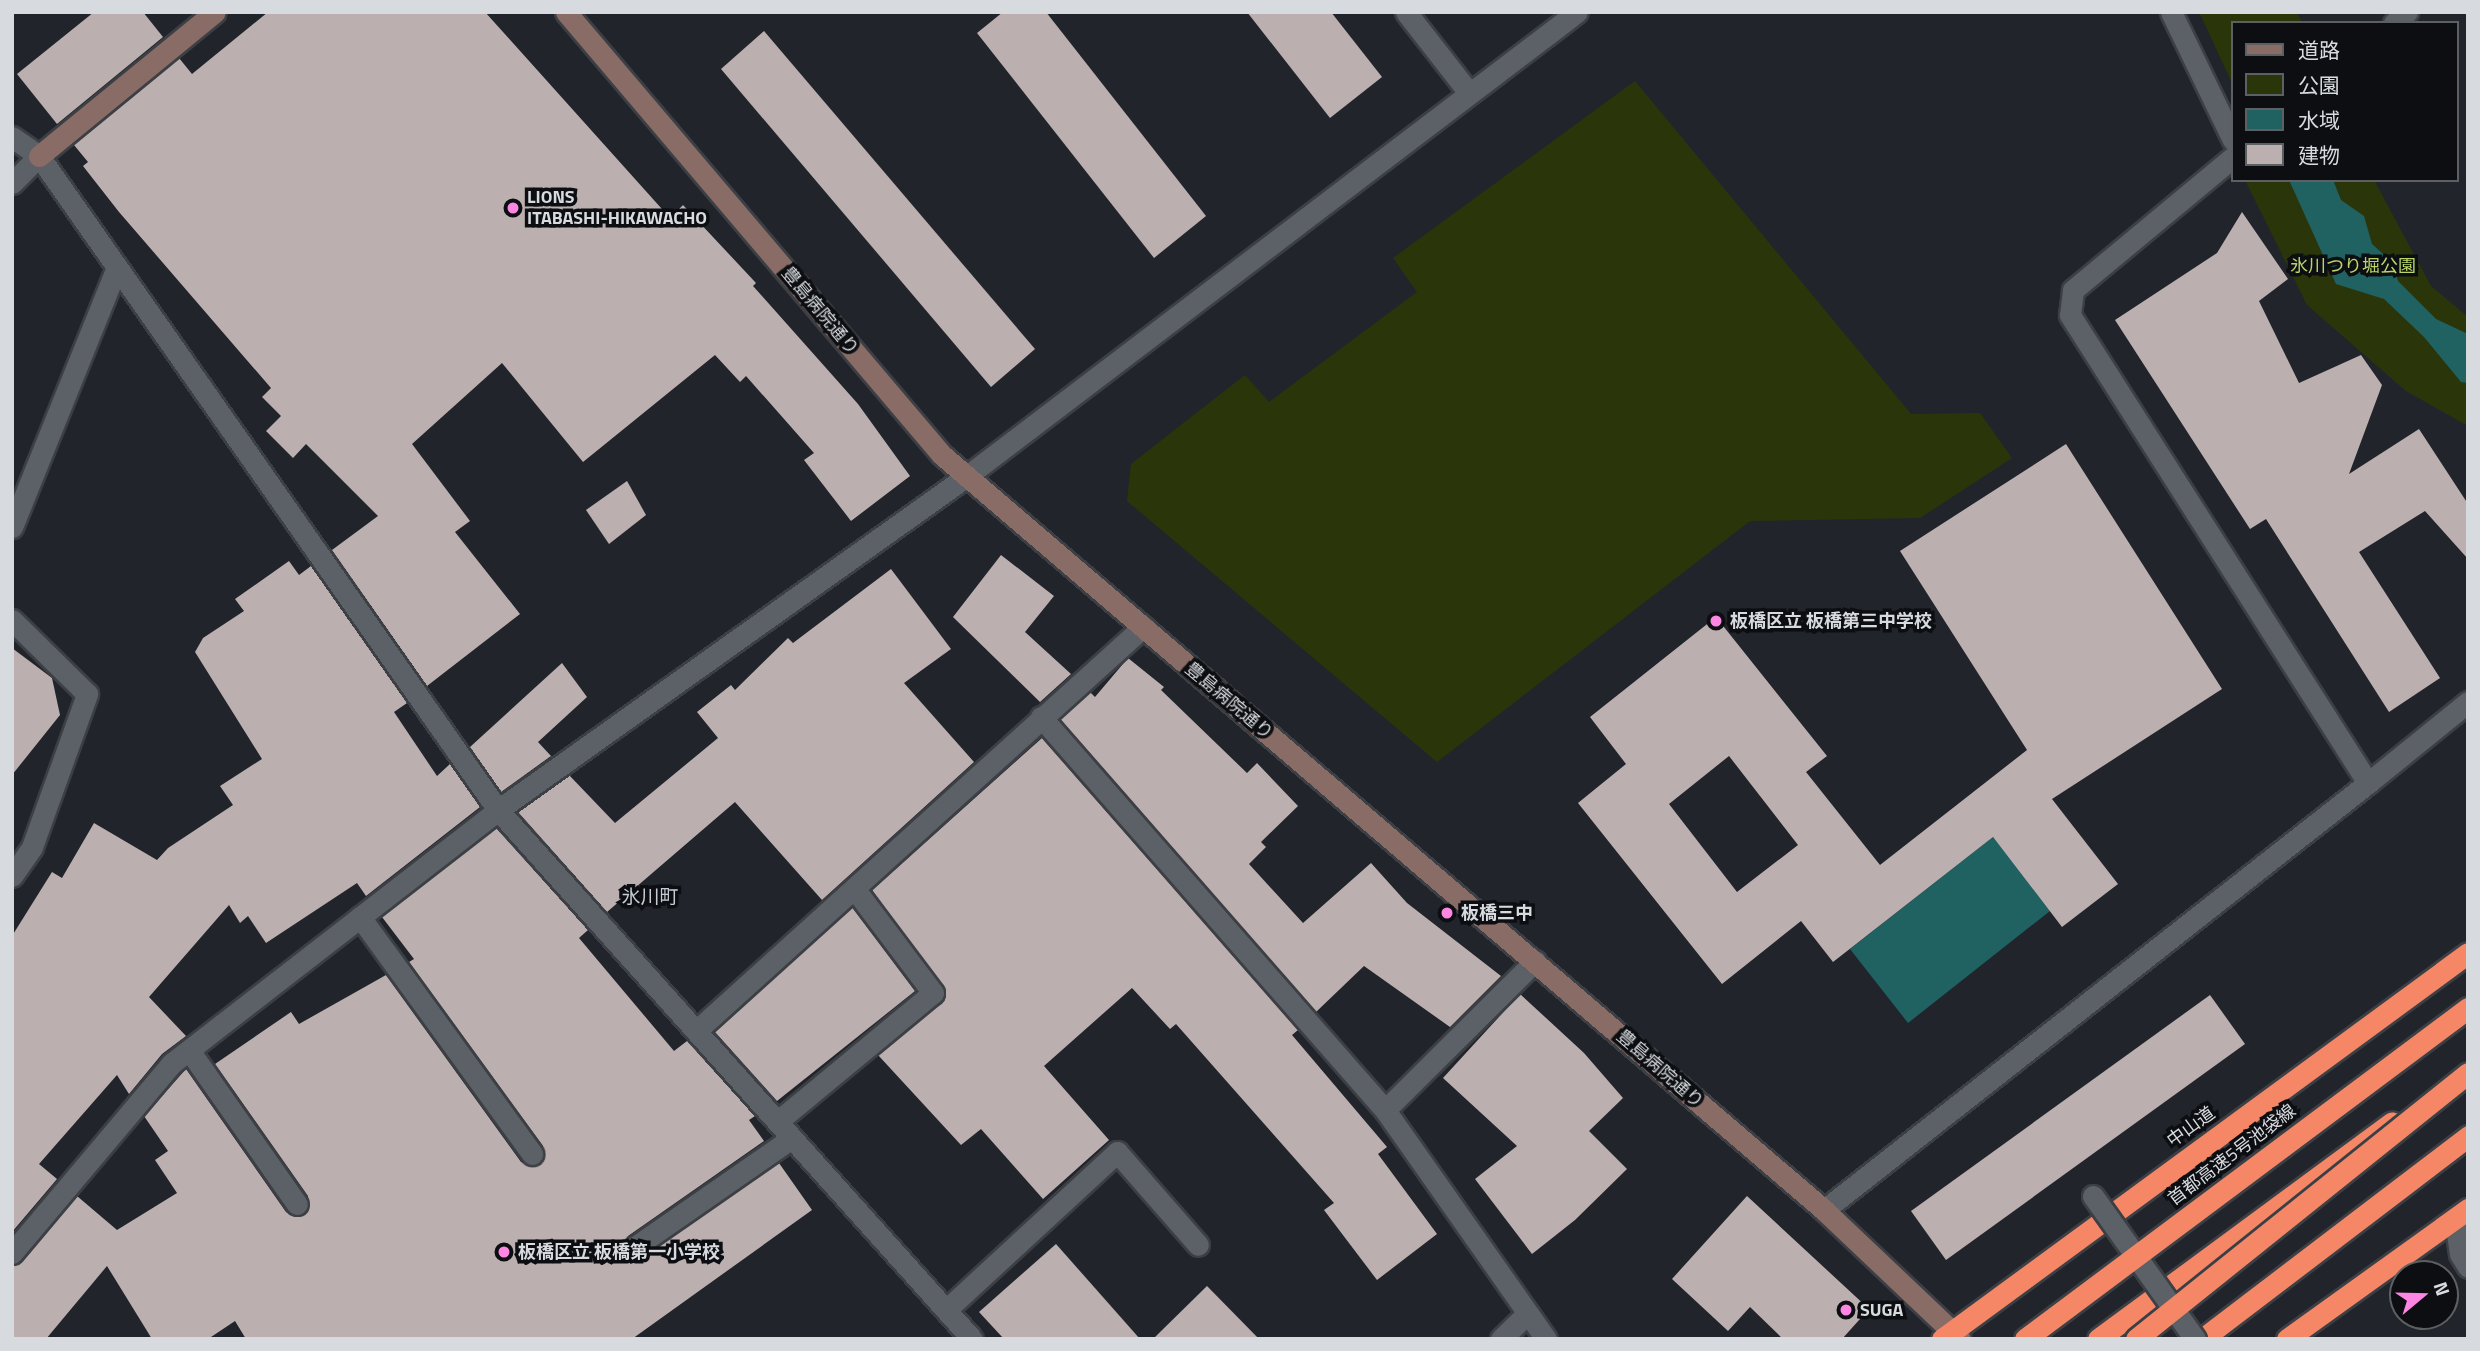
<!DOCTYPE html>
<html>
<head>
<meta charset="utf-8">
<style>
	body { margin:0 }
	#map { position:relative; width:2480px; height:1351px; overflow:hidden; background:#21252b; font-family:"Titillium Web","Noto Sans JP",sans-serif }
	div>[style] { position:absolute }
	.green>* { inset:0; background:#2b350a }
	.water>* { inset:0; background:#206162 }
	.building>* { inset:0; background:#bbb0af }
	.roads { filter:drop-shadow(2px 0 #3c3f44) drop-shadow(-2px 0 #3c3f44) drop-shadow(0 2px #3c3f44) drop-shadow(0 -2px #3c3f44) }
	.lane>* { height:21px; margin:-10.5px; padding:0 10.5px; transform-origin:10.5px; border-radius:10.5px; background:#5c6067 }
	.street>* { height:21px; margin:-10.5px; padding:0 10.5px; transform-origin:10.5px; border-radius:10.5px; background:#5c6067 }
	.secondary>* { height:21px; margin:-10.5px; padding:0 10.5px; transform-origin:10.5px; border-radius:10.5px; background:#8a6c67 }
	.highway>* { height:21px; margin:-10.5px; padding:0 10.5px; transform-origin:10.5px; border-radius:10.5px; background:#f58767 }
	.bridges { filter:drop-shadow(2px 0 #3c3f44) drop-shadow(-2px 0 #3c3f44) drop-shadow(0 2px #3c3f44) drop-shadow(0 -2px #3c3f44) }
	.street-bridge>* { height:21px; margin:-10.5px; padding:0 10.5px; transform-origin:10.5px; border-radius:10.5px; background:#5c6067 }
	.highway-bridge>* { height:21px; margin:-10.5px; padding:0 10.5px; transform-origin:10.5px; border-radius:10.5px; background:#f58767 }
	.dots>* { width:19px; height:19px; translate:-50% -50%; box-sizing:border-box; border:4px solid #0c0e11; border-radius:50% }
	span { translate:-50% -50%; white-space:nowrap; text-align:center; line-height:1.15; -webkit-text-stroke:7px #0c0e11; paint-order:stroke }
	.poi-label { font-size:18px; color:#d7dade; font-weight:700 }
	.left { translate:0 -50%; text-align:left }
	.park-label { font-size:18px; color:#b9d56a }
	.street-label { font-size:18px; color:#d7dade }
	.neighbourhood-label { font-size:19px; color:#c7ccd4 }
	.frame { position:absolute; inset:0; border:14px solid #d7dade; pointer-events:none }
	.legend { position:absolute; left:2231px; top:21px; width:228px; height:161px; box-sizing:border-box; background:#0c0e11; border:2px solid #5d6063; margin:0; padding:9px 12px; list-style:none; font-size:21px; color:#d7dade }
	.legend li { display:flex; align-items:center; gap:14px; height:35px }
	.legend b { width:35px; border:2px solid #5d6063 }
	.north { position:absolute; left:2389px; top:1260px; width:70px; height:70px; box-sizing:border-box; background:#0c0e11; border:2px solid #5d6063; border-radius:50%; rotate:71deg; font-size:19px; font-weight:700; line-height:28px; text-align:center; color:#d7dade }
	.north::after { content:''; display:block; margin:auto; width:24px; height:32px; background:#fd86e2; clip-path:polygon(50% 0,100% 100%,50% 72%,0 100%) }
</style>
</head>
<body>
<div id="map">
	<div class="green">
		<div style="clip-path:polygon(2199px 12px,2297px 12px,2302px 23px,2233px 23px,2233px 85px)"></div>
		<div style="clip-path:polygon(1635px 81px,1911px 414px,1980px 413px,2012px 458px,1920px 518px,1750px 521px,1437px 762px,1127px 501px,1131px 464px,1245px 375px,1269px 402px,1417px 292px,1393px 258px)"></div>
		<div style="clip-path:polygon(2245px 180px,2374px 180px,2431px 286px,2468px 317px,2468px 426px,2406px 391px,2307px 305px)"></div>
	</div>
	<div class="water">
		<div style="clip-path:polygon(2289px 180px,2333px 180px,2341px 200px,2364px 216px,2372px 244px,2392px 262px,2398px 281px,2436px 319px,2468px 334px,2468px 383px,2461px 382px,2424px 337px,2384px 299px,2336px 284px)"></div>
		<div style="clip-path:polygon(1993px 837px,2050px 911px,1908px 1023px,1850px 949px)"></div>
	</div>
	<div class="building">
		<div style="clip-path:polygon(94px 12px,143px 12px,163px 37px,57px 124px,17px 74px)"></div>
		<div style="clip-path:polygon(268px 12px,485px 12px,670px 218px,683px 205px,756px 283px,753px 286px,858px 404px,910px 476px,851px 521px,804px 460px,814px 453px,746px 376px,740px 382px,715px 355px,583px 462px,502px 363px,412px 444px,470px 521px,455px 532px,520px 614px,427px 686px,332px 550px,378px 516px,306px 444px,293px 458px,266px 431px,281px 416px,262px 397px,271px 388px,119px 212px,83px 166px,88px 162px,74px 145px,179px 58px,192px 74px)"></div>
		<div style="clip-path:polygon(1003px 12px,1046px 12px,1206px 216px,1154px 258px,977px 33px)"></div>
		<div style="clip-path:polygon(1247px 12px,1331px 12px,1382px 77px,1330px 118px)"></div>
		<div style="clip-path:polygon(764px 31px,1035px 349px,991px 387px,721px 69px)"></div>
		<div style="clip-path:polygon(2242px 212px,2288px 279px,2259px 301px,2299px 383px,2361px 355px,2382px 385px,2349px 474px,2419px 429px,2468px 504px,2468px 559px,2425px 511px,2359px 552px,2440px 678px,2389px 712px,2266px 519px,2250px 529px,2115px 320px,2217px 253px)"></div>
		<div style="clip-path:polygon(evenodd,2066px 444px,2222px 689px,2052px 799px,2118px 884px,2062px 927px,1993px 837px,1833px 962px,1801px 921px,1722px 984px,1578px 803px,1626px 764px,1590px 717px,1716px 617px,1827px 756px,1806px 772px,1880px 865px,2027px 750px,1900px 551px,2066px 444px,1729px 756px,1798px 845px,1737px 892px,1669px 804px,1729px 756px)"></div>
		<div style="clip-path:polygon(627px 481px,646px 515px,609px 544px,586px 510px)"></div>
		<div style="clip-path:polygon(1001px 555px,1054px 596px,1025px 632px,1071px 674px,1040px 702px,953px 617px)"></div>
		<div style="clip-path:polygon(289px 561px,299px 575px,311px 566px,407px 703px,394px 712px,437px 776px,450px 764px,480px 807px,366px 896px,357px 883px,266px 943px,248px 916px,240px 923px,229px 905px,149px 997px,186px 1036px,162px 1054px,129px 1094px,117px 1075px,39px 1164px,57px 1179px,12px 1232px,12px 936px,52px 872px,62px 878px,94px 823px,157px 860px,168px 848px,233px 805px,220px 786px,262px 759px,195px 652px,203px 638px,244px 611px,235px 599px)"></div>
		<div style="clip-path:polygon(891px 569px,951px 649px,904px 683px,974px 762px,822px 900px,735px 802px,607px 912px,518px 812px,569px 775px,615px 823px,718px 738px,697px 712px,731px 685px,735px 690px,788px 638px,793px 643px)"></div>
		<div style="clip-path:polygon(12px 648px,52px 678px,60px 715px,12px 775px)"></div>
		<div style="clip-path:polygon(1128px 658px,1164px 687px,1161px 690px,1247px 773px,1257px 763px,1298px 806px,1261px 842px,1266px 847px,1249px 864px,1303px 923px,1371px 863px,1407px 903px,1501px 976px,1450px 1027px,1364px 966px,1316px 1012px,1060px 719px,1090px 692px,1095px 697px)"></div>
		<div style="clip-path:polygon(562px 663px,587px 697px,538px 742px,551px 756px,501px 792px,470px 747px)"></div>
		<div style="clip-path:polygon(1042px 738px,1298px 1030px,1292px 1035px,1387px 1147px,1378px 1154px,1437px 1234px,1377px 1280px,1324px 1210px,1334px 1203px,1176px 1024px,1170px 1029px,1132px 988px,1044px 1066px,1109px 1140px,1043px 1199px,981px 1129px,961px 1145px,878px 1055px,941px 1003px,946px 992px,872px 890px)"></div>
		<div style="clip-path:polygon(496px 828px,588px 930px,579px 938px,674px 1051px,687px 1041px,755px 1116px,749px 1120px,764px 1141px,628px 1236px,622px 1247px,625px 1255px,642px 1258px,779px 1163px,812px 1210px,632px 1339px,246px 1339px,235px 1321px,208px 1339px,152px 1339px,107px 1266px,46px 1339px,12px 1339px,12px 1266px,22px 1261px,77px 1196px,117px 1230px,177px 1193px,155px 1160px,168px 1151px,144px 1116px,186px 1069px,286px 1212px,297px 1217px,305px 1214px,308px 1196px,215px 1064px,291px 1012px,299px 1024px,386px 975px,521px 1162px,533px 1167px,540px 1164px,543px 1146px,409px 962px,414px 959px,382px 917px)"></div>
		<div style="clip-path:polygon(852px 907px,915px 991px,777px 1101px,715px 1032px)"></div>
		<div style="clip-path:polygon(1520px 994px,1584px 1053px,1623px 1098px,1589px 1131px,1627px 1169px,1575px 1220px,1532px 1254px,1475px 1179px,1517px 1146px,1443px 1078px)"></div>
		<div style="clip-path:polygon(2210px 995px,2245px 1044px,1946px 1260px,1911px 1211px)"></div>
		<div style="clip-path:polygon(1747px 1196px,1869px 1309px,1842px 1339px,1783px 1339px,1750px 1307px,1728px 1331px,1672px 1279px)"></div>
		<div style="clip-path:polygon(1056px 1244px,1140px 1339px,1004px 1339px,979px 1312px)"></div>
		<div style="clip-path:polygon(1207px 1286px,1259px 1339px,1153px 1339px)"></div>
	</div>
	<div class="roads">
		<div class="lane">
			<div style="left:2171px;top:12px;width:142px;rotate:64.2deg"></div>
			<div style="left:12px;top:527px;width:280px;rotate:-68deg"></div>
			<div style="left:12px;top:620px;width:105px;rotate:44.6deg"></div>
			<div style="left:1041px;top:717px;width:522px;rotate:48.8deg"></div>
			<div style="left:2368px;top:783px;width:129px;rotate:-39deg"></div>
			<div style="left:360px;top:917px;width:293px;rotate:54deg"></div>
			<div style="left:696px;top:1031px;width:603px;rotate:-42.11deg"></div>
			<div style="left:189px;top:1050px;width:188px;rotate:55deg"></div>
			<div style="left:778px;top:1121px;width:201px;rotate:-39.6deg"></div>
			<div style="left:933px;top:993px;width:131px;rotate:-127deg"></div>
			<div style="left:2455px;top:1219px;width:35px;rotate:82deg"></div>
			<div style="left:2460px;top:1254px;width:15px;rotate:58deg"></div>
			<div style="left:635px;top:1247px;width:191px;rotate:-34.8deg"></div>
			<div style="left:946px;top:1310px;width:233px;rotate:-42.7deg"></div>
			<div style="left:1117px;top:1152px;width:123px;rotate:48.9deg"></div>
			<div style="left:1501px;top:1339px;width:37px;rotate:-44deg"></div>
		</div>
		<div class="street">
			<div style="left:1406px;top:12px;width:103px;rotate:52.1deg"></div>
			<div style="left:2394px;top:23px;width:17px;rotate:-40deg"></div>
			<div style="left:12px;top:137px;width:33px;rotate:35deg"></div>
			<div style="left:39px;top:156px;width:799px;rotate:54.94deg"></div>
			<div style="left:498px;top:810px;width:710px;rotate:48.14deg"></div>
			<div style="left:12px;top:183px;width:38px;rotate:-45deg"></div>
			<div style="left:12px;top:876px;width:35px;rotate:-55deg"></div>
			<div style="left:32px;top:847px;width:163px;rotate:-70.2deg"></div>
			<div style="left:1535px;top:961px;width:211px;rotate:135.2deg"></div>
			<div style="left:1385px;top:1110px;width:280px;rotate:54.9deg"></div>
			<div style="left:1824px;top:1210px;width:692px;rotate:-38.13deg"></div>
			<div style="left:2368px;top:783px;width:555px;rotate:-122.49deg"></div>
			<div style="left:2070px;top:315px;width:25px;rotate:-83deg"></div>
			<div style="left:2073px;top:290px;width:208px;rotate:-39.7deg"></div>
			<div style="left:12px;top:1253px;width:248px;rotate:-49.9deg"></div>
			<div style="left:172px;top:1063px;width:413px;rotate:-37.8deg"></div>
			<div style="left:498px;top:810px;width:576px;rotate:-35.46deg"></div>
			<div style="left:967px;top:476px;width:766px;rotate:-37.26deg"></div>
		</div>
		<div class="secondary">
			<div style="left:566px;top:12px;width:581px;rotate:49.68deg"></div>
			<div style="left:942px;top:455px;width:1161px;rotate:40.56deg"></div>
			<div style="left:1824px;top:1210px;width:187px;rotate:43.5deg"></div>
			<div style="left:39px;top:156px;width:227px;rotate:-39.3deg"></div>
		</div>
		<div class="highway">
			<div style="left:1942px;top:1339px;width:652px;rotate:-36.27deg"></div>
			<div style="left:2098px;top:1339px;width:365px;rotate:-36.4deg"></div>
			<div style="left:2202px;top:1339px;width:335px;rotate:-37.3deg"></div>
			<div style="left:2287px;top:1339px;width:223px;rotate:-35.7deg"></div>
		</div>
	</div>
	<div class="bridges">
		<div class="street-bridge">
			<div style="left:2093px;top:1196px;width:176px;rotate:54.5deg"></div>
		</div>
		<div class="highway-bridge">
			<div style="left:2025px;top:1339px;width:553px;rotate:-36.77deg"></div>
			<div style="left:2136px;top:1339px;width:425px;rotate:-38.7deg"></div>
		</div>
	</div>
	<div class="dots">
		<div style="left:513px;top:208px;background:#fd86e2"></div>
		<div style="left:1716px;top:621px;background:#fd86e2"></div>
		<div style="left:1447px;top:913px;background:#fd86e2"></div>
		<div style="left:504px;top:1252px;background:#fd86e2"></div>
		<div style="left:1846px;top:1310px;background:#fd86e2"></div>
	</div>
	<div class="poi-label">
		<span class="left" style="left:527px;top:208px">LIONS<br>ITABASHI-HIKAWACHO</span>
		<span class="left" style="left:1730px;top:621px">板橋区立 板橋第三中学校</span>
		<span class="left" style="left:1461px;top:913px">板橋三中</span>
		<span class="left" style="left:518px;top:1252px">板橋区立 板橋第一小学校</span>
		<span class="left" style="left:1860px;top:1310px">SUGA</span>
	</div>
	<div class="park-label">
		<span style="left:2353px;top:266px">氷川つり堀公園</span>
	</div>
	<div class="street-label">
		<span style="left:820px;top:311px;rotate:50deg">豊島病院通り</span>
		<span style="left:1229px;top:701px;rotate:40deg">豊島病院通り</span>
		<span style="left:1660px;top:1069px;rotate:41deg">豊島病院通り</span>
		<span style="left:2191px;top:1127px;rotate:-36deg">中山道</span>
		<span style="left:2232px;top:1155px;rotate:-37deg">首都高速5号池袋線</span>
	</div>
	<div class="neighbourhood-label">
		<span style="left:650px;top:896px">氷川町</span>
	</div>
	<div class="frame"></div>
	<ul class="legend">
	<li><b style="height:9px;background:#8a6c67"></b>道路</li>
	<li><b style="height:19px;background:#2b350a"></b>公園</li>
	<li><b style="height:19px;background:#206162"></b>水域</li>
	<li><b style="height:19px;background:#bbb0af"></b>建物</li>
	</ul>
	<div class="north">N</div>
</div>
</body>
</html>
